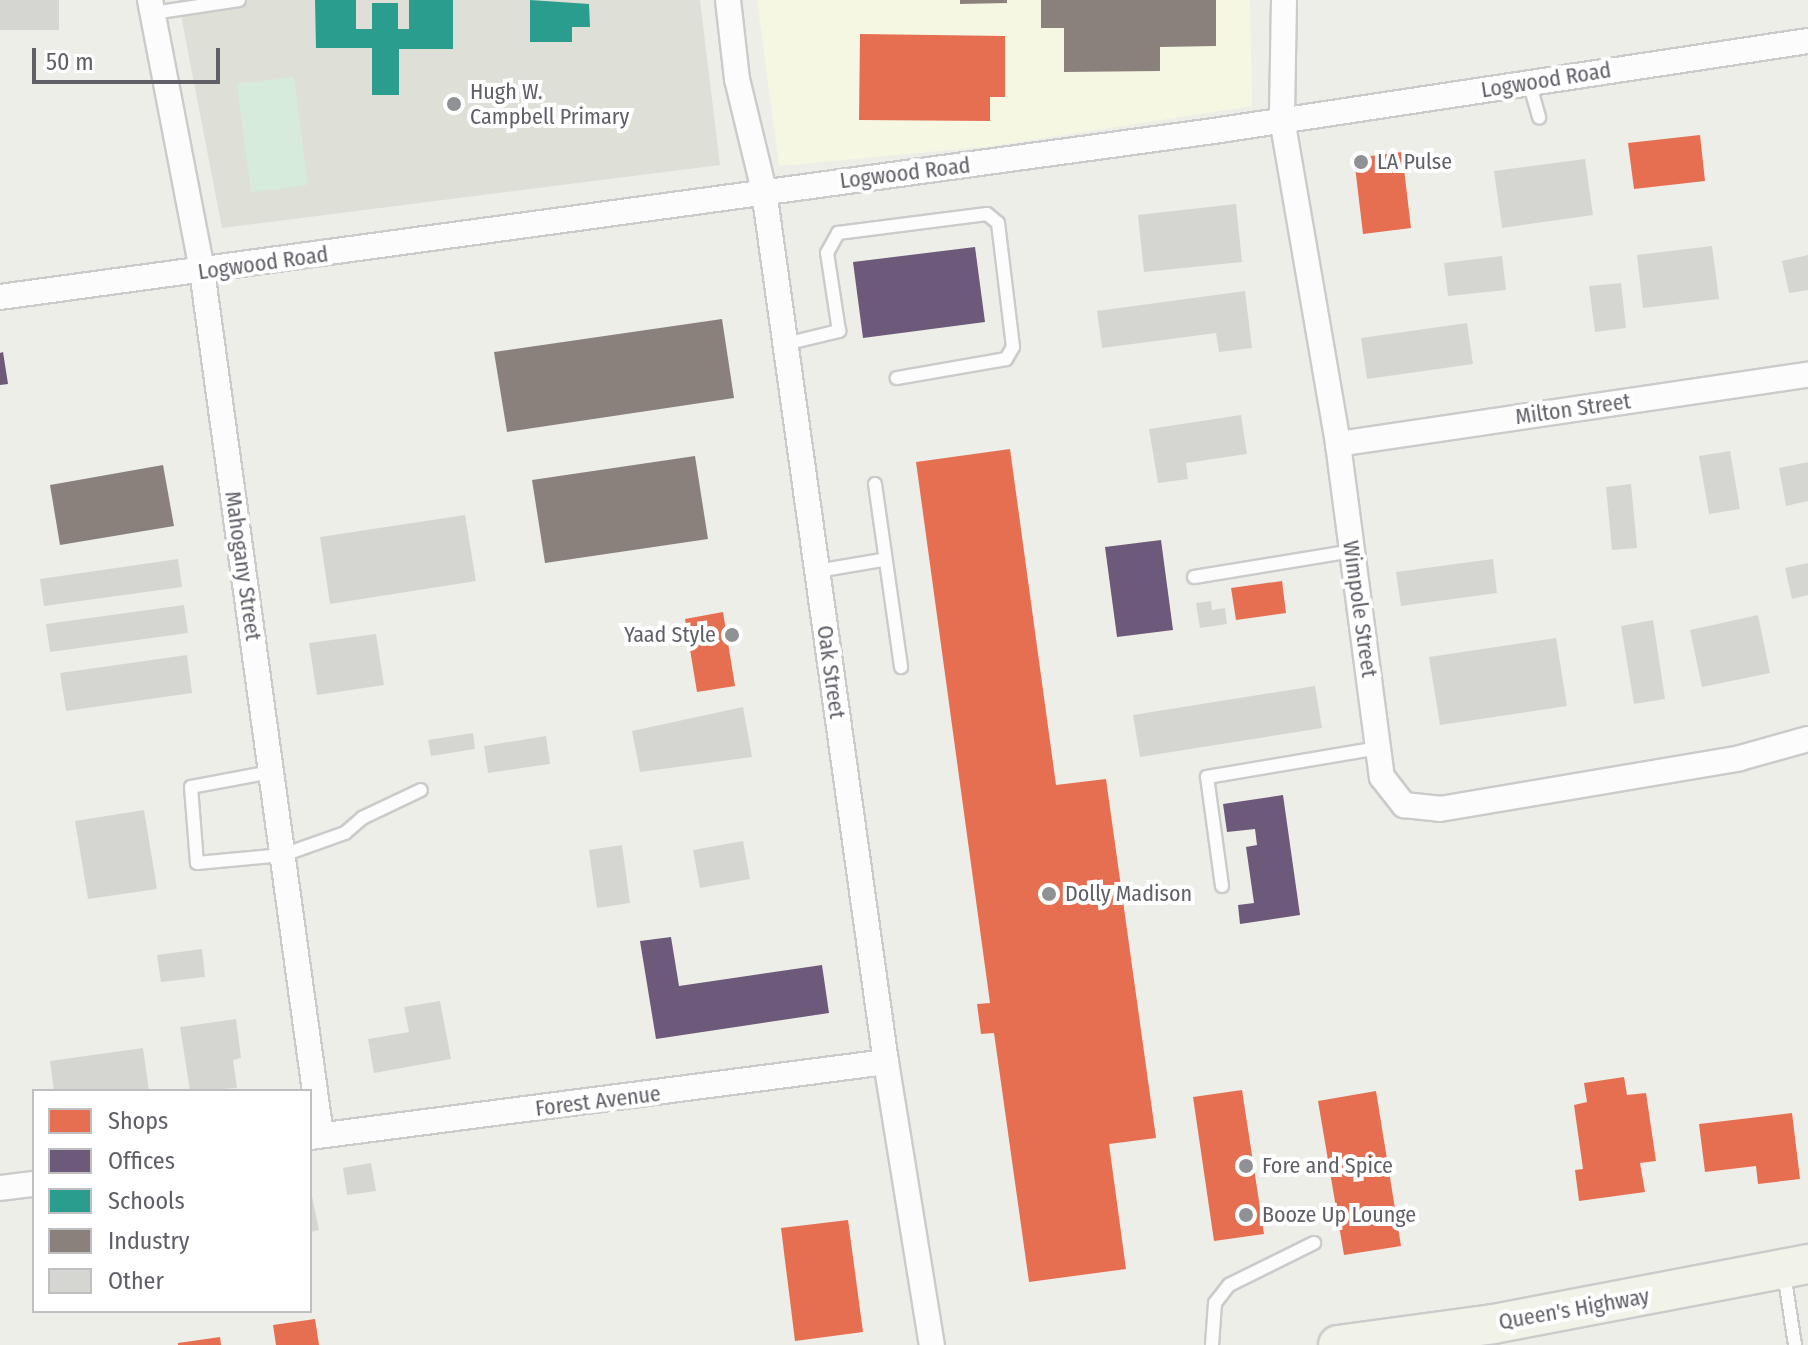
<!DOCTYPE html>
<html>
<head>
<meta charset="utf-8">
<style>
	body { margin:0 }
	#map { position:relative; width:1808px; height:1345px; overflow:hidden; background:#eeeee9; font-family:"Fira Sans Condensed",sans-serif }
	div>[style] { position:absolute }
	.commercial>* { inset:0; background:#f5f7e2 }
	.education>* { inset:0; background:#dedfd7 }
	.green>* { inset:0; background:#d6ebdc }
	.shops>* { inset:0; background:#e76f51 }
	.offices>* { inset:0; background:#6d597a }
	.schools>* { inset:0; background:#2a9d8f }
	.industry>* { inset:0; background:#8a817c }
	.building>* { inset:0; background:#d5d5d2 }
	.roads { filter:drop-shadow(2px 0 #cbcbcb) drop-shadow(-2px 0 #cbcbcb) drop-shadow(0 2px #cbcbcb) drop-shadow(0 -2px #cbcbcb) }
	.lane>* { height:12px; margin:-6px; padding:0 6px; transform-origin:6px; border-radius:6px; background:#fcfcfc }
	.street>* { height:24px; margin:-12px; padding:0 12px; transform-origin:12px; border-radius:12px; background:#fcfcfc }
	.primary>* { height:38px; margin:-19px; padding:0 19px; transform-origin:19px; border-radius:19px; background:#f1f3e9 }
	.dots>* { width:22px; height:22px; translate:-50% -50%; box-sizing:border-box; border:4px solid #fff; border-radius:50% }
	span { translate:-50% -50%; white-space:nowrap; text-align:center; line-height:1.15; -webkit-text-stroke:8px #fff; paint-order:stroke }
	.street-label { font-size:22px; color:#5e5f67 }
	.poi-label { font-size:22px; color:#5e5f67 }
	.left { translate:0 -50%; text-align:left }
	.right { translate:-100% -50%; text-align:right }
	.legend { position:absolute; left:32px; top:1089px; width:280px; height:224px; box-sizing:border-box; background:#fff; border:2px solid #bfbfc2; margin:0; padding:10px 14px; list-style:none; font-size:24px; color:#5e5f67 }
	.legend li { display:flex; align-items:center; gap:16px; height:40px }
	.legend b { width:40px; border:2px solid #bfbfc2 }
	.scale { position:absolute; left:32px; top:48px; width:188px; height:36px; box-sizing:border-box; border:4px solid #5e5f67; border-top:0; padding-left:10px; font-size:24px; line-height:28px; white-space:nowrap; color:#5e5f67; -webkit-text-stroke:6px #fff; paint-order:stroke }
</style>
</head>
<body>
<div id="map">
	<div class="commercial">
		<div style="clip-path:polygon(757px 0,1250px 0,1252px 106px,993px 146px,779px 166px)"></div>
	</div>
	<div class="education">
		<div style="clip-path:polygon(178px 0,700px 0,720px 165px,222px 228px)"></div>
	</div>
	<div class="green">
		<div style="clip-path:polygon(294px 77px,308px 185px,251px 192px,237px 84px)"></div>
	</div>
	<div class="shops">
		<div style="clip-path:polygon(860px 34px,1005px 36px,1005px 97px,990px 97px,990px 121px,859px 120px)"></div>
		<div style="clip-path:polygon(1700px 135px,1705px 181px,1634px 189px,1628px 143px)"></div>
		<div style="clip-path:polygon(1402px 152px,1411px 228px,1363px 234px,1354px 158px)"></div>
		<div style="clip-path:polygon(1010px 449px,1056px 785px,1106px 779px,1156px 1138px,1109px 1144px,1126px 1269px,1029px 1282px,994px 1033px,981px 1034px,977px 1004px,990px 1003px,916px 462px)"></div>
		<div style="clip-path:polygon(1282px 581px,1286px 613px,1236px 620px,1231px 588px)"></div>
		<div style="clip-path:polygon(723px 612px,735px 686px,697px 692px,685px 619px)"></div>
		<div style="clip-path:polygon(1624px 1077px,1627px 1095px,1646px 1093px,1656px 1161px,1640px 1163px,1645px 1192px,1579px 1201px,1575px 1170px,1583px 1169px,1574px 1105px,1587px 1102px,1584px 1083px)"></div>
		<div style="clip-path:polygon(1242px 1090px,1264px 1234px,1214px 1241px,1193px 1097px)"></div>
		<div style="clip-path:polygon(1376px 1091px,1401px 1246px,1344px 1255px,1318px 1101px)"></div>
		<div style="clip-path:polygon(1792px 1113px,1800px 1179px,1758px 1184px,1756px 1166px,1705px 1172px,1699px 1124px)"></div>
		<div style="clip-path:polygon(848px 1220px,863px 1332px,795px 1341px,781px 1228px)"></div>
		<div style="clip-path:polygon(315px 1319px,319px 1345px,276px 1345px,273px 1325px)"></div>
		<div style="clip-path:polygon(220px 1337px,221px 1345px,178px 1345px,178px 1343px)"></div>
	</div>
	<div class="offices">
		<div style="clip-path:polygon(975px 247px,985px 322px,863px 338px,853px 262px)"></div>
		<div style="clip-path:polygon(3px 352px,8px 384px,0 385px,0 353px)"></div>
		<div style="clip-path:polygon(1161px 540px,1173px 630px,1117px 637px,1105px 547px)"></div>
		<div style="clip-path:polygon(1283px 795px,1300px 915px,1240px 924px,1238px 905px,1254px 903px,1246px 847px,1257px 845px,1255px 829px,1227px 832px,1223px 804px)"></div>
		<div style="clip-path:polygon(671px 937px,679px 986px,822px 965px,829px 1013px,656px 1039px,640px 941px)"></div>
	</div>
	<div class="schools">
		<div style="clip-path:polygon(315px 0,356px 0,356px 29px,372px 29px,372px 3px,398px 3px,398px 29px,409px 29px,409px 0,453px 0,453px 49px,399px 49px,399px 95px,372px 95px,372px 48px,316px 48px)"></div>
		<div style="clip-path:polygon(530px 0,589px 4px,590px 27px,572px 27px,572px 42px,530px 42px)"></div>
	</div>
	<div class="industry">
		<div style="clip-path:polygon(960px 0,1007px 0,1007px 3px,960px 4px)"></div>
		<div style="clip-path:polygon(1041px 0,1216px 0,1216px 46px,1160px 47px,1160px 71px,1064px 72px,1064px 28px,1041px 28px)"></div>
		<div style="clip-path:polygon(722px 319px,734px 398px,507px 432px,494px 352px)"></div>
		<div style="clip-path:polygon(695px 456px,708px 539px,545px 563px,532px 480px)"></div>
		<div style="clip-path:polygon(163px 465px,174px 526px,60px 545px,50px 485px)"></div>
	</div>
	<div class="building">
		<div style="clip-path:polygon(0 0,59px 0,59px 30px,0 30px)"></div>
		<div style="clip-path:polygon(1585px 159px,1593px 215px,1502px 228px,1494px 171px)"></div>
		<div style="clip-path:polygon(1236px 204px,1242px 262px,1144px 272px,1138px 215px)"></div>
		<div style="clip-path:polygon(1712px 246px,1719px 299px,1643px 308px,1637px 255px)"></div>
		<div style="clip-path:polygon(1808px 255px,1808px 290px,1789px 293px,1782px 261px)"></div>
		<div style="clip-path:polygon(1502px 256px,1506px 290px,1448px 296px,1444px 263px)"></div>
		<div style="clip-path:polygon(1621px 283px,1626px 328px,1595px 332px,1589px 286px)"></div>
		<div style="clip-path:polygon(1245px 291px,1252px 348px,1219px 352px,1216px 333px,1102px 348px,1097px 311px)"></div>
		<div style="clip-path:polygon(1467px 323px,1473px 364px,1367px 379px,1361px 338px)"></div>
		<div style="clip-path:polygon(1241px 415px,1247px 454px,1186px 463px,1188px 479px,1158px 483px,1149px 429px)"></div>
		<div style="clip-path:polygon(1730px 451px,1740px 509px,1709px 514px,1699px 456px)"></div>
		<div style="clip-path:polygon(1808px 462px,1808px 501px,1786px 506px,1779px 468px)"></div>
		<div style="clip-path:polygon(1631px 484px,1637px 548px,1612px 550px,1606px 487px)"></div>
		<div style="clip-path:polygon(465px 515px,476px 581px,330px 604px,320px 537px)"></div>
		<div style="clip-path:polygon(178px 559px,182px 587px,44px 606px,40px 579px)"></div>
		<div style="clip-path:polygon(1493px 559px,1497px 593px,1401px 606px,1396px 572px)"></div>
		<div style="clip-path:polygon(1808px 563px,1808px 595px,1792px 599px,1785px 568px)"></div>
		<div style="clip-path:polygon(1211px 601px,1212px 610px,1225px 608px,1227px 624px,1200px 628px,1196px 603px)"></div>
		<div style="clip-path:polygon(184px 605px,188px 633px,50px 652px,46px 624px)"></div>
		<div style="clip-path:polygon(1758px 615px,1770px 673px,1702px 687px,1690px 630px)"></div>
		<div style="clip-path:polygon(1653px 620px,1665px 699px,1634px 704px,1621px 626px)"></div>
		<div style="clip-path:polygon(376px 634px,384px 685px,317px 695px,309px 643px)"></div>
		<div style="clip-path:polygon(1556px 638px,1567px 706px,1440px 725px,1429px 657px)"></div>
		<div style="clip-path:polygon(187px 655px,192px 693px,66px 711px,60px 673px)"></div>
		<div style="clip-path:polygon(1315px 686px,1322px 728px,1140px 757px,1133px 715px)"></div>
		<div style="clip-path:polygon(743px 707px,752px 757px,640px 772px,632px 731px)"></div>
		<div style="clip-path:polygon(473px 733px,475px 749px,431px 756px,428px 740px)"></div>
		<div style="clip-path:polygon(546px 736px,550px 764px,488px 773px,484px 746px)"></div>
		<div style="clip-path:polygon(144px 810px,157px 889px,88px 899px,75px 821px)"></div>
		<div style="clip-path:polygon(743px 841px,750px 879px,700px 888px,693px 850px)"></div>
		<div style="clip-path:polygon(622px 845px,630px 903px,597px 908px,589px 850px)"></div>
		<div style="clip-path:polygon(202px 949px,205px 977px,161px 982px,157px 955px)"></div>
		<div style="clip-path:polygon(440px 1001px,451px 1059px,374px 1073px,368px 1039px,409px 1032px,404px 1007px)"></div>
		<div style="clip-path:polygon(236px 1019px,241px 1058px,233px 1060px,237px 1088px,190px 1091px,180px 1027px)"></div>
		<div style="clip-path:polygon(143px 1048px,149px 1091px,54px 1091px,50px 1061px)"></div>
		<div style="clip-path:polygon(371px 1163px,376px 1191px,347px 1195px,343px 1168px)"></div>
		<div style="clip-path:polygon(310px 1187px,319px 1230px,310px 1232px)"></div>
	</div>
	<div class="roads">
		<div class="lane">
			<div style="left:153px;top:13px;width:87px;rotate:-8.6deg"></div>
			<div style="left:1529px;top:82px;width:37px;rotate:74deg"></div>
			<div style="left:785px;top:344px;width:56px;rotate:-13.5deg"></div>
			<div style="left:839px;top:331px;width:79px;rotate:-98.7deg"></div>
			<div style="left:827px;top:253px;width:23px;rotate:-61deg"></div>
			<div style="left:838px;top:233px;width:150px;rotate:-7.3deg"></div>
			<div style="left:987px;top:214px;width:14px;rotate:39deg"></div>
			<div style="left:998px;top:223px;width:125px;rotate:83.1deg"></div>
			<div style="left:1013px;top:347px;width:14px;rotate:120deg"></div>
			<div style="left:1006px;top:359px;width:111px;rotate:170.1deg"></div>
			<div style="left:875px;top:484px;width:185px;rotate:81.9deg"></div>
			<div style="left:817px;top:571px;width:66px;rotate:-9.6deg"></div>
			<div style="left:1194px;top:577px;width:160px;rotate:-9.3deg"></div>
			<div style="left:271px;top:772px;width:81px;rotate:169.4deg"></div>
			<div style="left:191px;top:787px;width:76px;rotate:85.5deg"></div>
			<div style="left:197px;top:863px;width:86px;rotate:-5.3deg"></div>
			<div style="left:283px;top:855px;width:66px;rotate:-19.5deg"></div>
			<div style="left:345px;top:833px;width:23px;rotate:-41deg"></div>
			<div style="left:362px;top:818px;width:65px;rotate:-25.4deg"></div>
			<div style="left:1222px;top:886px;width:110px;rotate:-97.8deg"></div>
			<div style="left:1207px;top:777px;width:174px;rotate:-9.6deg"></div>
			<div style="left:1784px;top:1273px;width:73px;rotate:81.3deg"></div>
			<div style="left:1212px;top:1345px;width:42px;rotate:-85.9deg"></div>
			<div style="left:1215px;top:1303px;width:23px;rotate:-52deg"></div>
			<div style="left:1229px;top:1285px;width:95px;rotate:-26.3deg"></div>
		</div>
		<div class="street">
			<div style="left:150px;top:0;width:276px;rotate:79.1deg"></div>
			<div style="left:202px;top:271px;width:872px;rotate:82.16deg"></div>
			<div style="left:728px;top:0;width:80px;rotate:83.5deg"></div>
			<div style="left:737px;top:79px;width:115px;rotate:76.4deg"></div>
			<div style="left:764px;top:191px;width:880px;rotate:82.03deg"></div>
			<div style="left:886px;top:1062px;width:287px;rotate:80.8deg"></div>
			<div style="left:1284px;top:0;width:119px;rotate:91deg"></div>
			<div style="left:1282px;top:119px;width:330px;rotate:80.2deg"></div>
			<div style="left:1338px;top:444px;width:336px;rotate:82.5deg"></div>
			<div style="left:1382px;top:777px;width:36px;rotate:52deg"></div>
			<div style="left:1404px;top:805px;width:36px;rotate:6deg"></div>
			<div style="left:1440px;top:809px;width:304px;rotate:-9.6deg"></div>
			<div style="left:1740px;top:758px;width:71px;rotate:-15.6deg"></div>
			<div style="left:0;top:297px;width:1231px;rotate:-7.79deg"></div>
			<div style="left:1220px;top:130px;width:595px;rotate:-8.61deg"></div>
			<div style="left:1338px;top:444px;width:475px;rotate:-8.4deg"></div>
			<div style="left:310px;top:1137px;width:581px;rotate:-7.42deg"></div>
			<div style="left:0;top:1188px;width:34px;rotate:-7deg"></div>
		</div>
		<div class="primary">
			<div style="left:1338px;top:1345px;width:156px;rotate:-7.7deg"></div>
			<div style="left:1493px;top:1324px;width:321px;rotate:-10.8deg"></div>
		</div>
	</div>
	<div class="dots">
		<div style="left:454px;top:104px;background:#909194"></div>
		<div style="left:1361px;top:162px;background:#909194"></div>
		<div style="left:732px;top:635px;background:#909194"></div>
		<div style="left:1049px;top:894px;background:#909194"></div>
		<div style="left:1246px;top:1166px;background:#909194"></div>
		<div style="left:1246px;top:1215px;background:#909194"></div>
	</div>
	<div class="street-label">
		<span style="left:1546px;top:80px;rotate:-9deg">Logwood Road</span>
		<span style="left:905px;top:173px;rotate:-7deg">Logwood Road</span>
		<span style="left:263px;top:263px;rotate:-8deg">Logwood Road</span>
		<span style="left:1573px;top:409px;rotate:-8deg">Milton Street</span>
		<span style="left:243px;top:566px;rotate:82deg">Mahogany Street</span>
		<span style="left:1360px;top:609px;rotate:82deg">Wimpole Street</span>
		<span style="left:831px;top:672px;rotate:82deg">Oak Street</span>
		<span style="left:598px;top:1101px;rotate:-7deg">Forest Avenue</span>
		<span style="left:1574px;top:1309px;rotate:-10deg">Queen's Highway</span>
	</div>
	<div class="poi-label">
		<span class="left" style="left:470px;top:104px">Hugh W.<br>Campbell Primary</span>
		<span class="left" style="left:1377px;top:162px">LA Pulse</span>
		<span class="right" style="left:716px;top:635px">Yaad Style</span>
		<span class="left" style="left:1065px;top:894px">Dolly Madison</span>
		<span class="left" style="left:1262px;top:1166px">Fore and Spice</span>
		<span class="left" style="left:1262px;top:1215px">Booze Up Lounge</span>
	</div>
	<ul class="legend">
	<li><b style="height:22px;background:#e76f51"></b>Shops</li>
	<li><b style="height:22px;background:#6d597a"></b>Offices</li>
	<li><b style="height:22px;background:#2a9d8f"></b>Schools</li>
	<li><b style="height:22px;background:#8a817c"></b>Industry</li>
	<li><b style="height:22px;background:#d5d5d2"></b>Other</li>
	</ul>
	<div class="scale">50 m</div>
</div>
</body>
</html>
